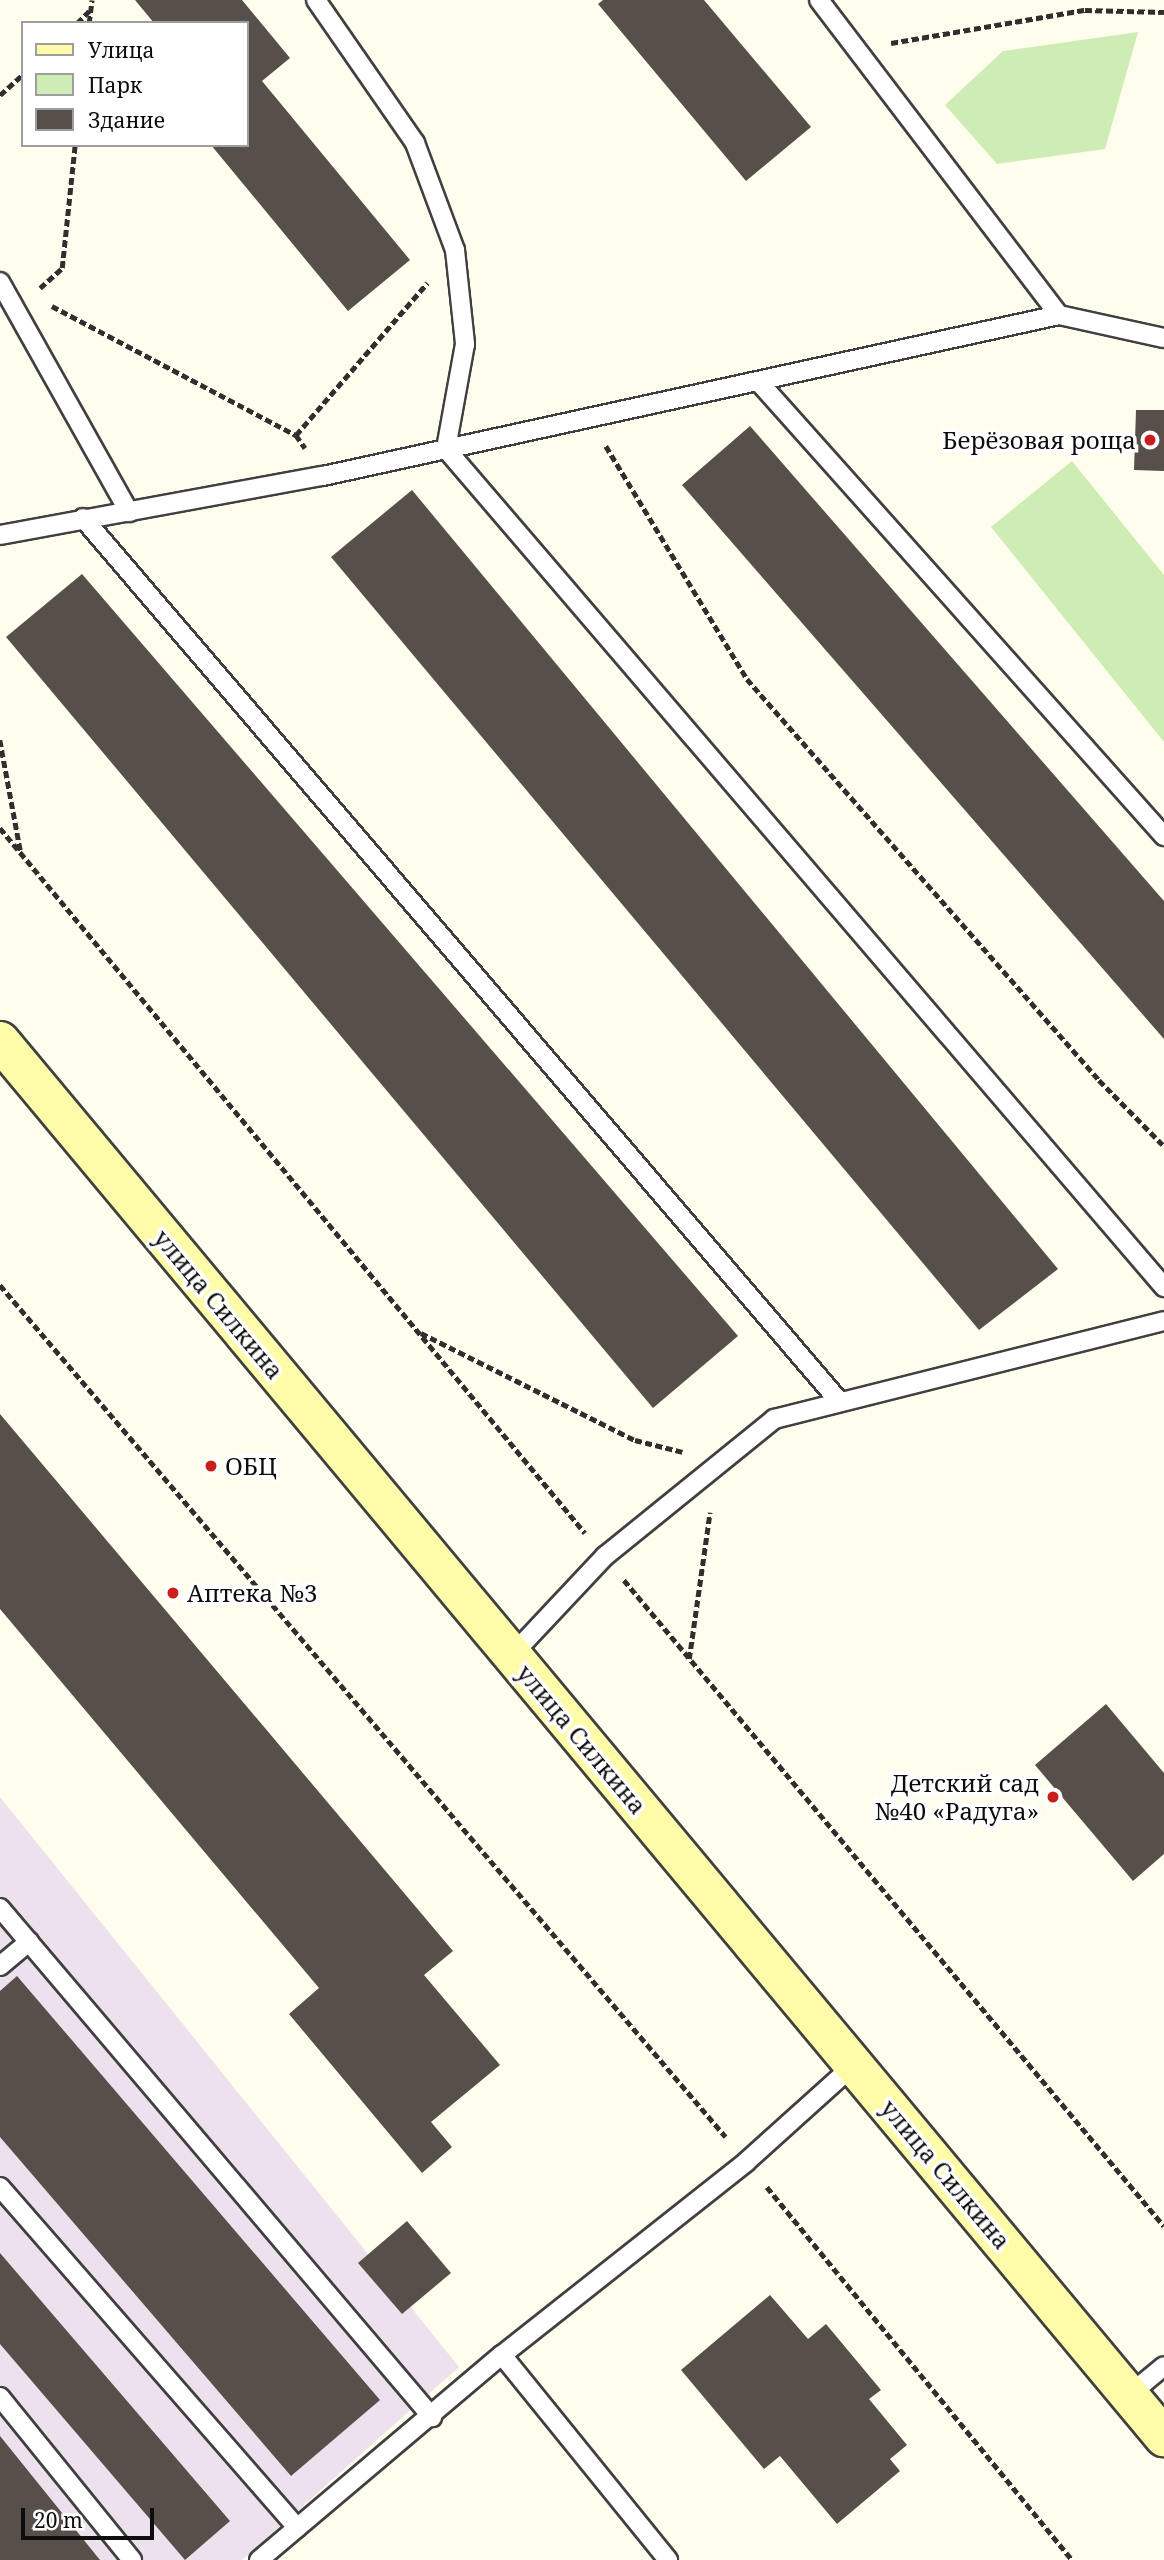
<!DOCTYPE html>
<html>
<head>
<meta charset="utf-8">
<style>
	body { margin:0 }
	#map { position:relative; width:1164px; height:2560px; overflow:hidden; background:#fffdee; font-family:"Noto Serif",serif }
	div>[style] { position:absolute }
	.industrial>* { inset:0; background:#ede1ed }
	.green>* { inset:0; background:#cdedb4 }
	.building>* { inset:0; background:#574f49 }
	.path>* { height:4.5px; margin-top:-2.25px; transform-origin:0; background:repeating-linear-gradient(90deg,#2f2f2f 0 7px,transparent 0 10.5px) }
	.roads { filter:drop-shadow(2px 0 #404040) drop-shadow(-2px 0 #404040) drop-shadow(0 2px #404040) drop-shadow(0 -2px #404040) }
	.service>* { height:18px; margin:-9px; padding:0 9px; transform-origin:9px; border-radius:9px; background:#fff }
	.secondary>* { height:38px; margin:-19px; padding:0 19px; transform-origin:19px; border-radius:19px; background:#fffca9 }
	.dots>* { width:19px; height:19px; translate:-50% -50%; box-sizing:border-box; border:4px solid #fff; border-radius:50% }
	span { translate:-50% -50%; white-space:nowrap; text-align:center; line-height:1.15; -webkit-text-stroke:7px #fff; paint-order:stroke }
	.poi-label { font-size:24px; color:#0d0d0d }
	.right { translate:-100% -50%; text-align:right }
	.left { translate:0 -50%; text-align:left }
	.street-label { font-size:24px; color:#0d0d0d }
	.legend { position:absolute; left:21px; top:21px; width:228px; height:126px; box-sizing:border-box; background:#fff; border:2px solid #9e9e9e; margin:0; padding:9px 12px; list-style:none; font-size:21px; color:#0d0d0d }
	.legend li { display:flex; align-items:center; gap:14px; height:35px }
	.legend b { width:35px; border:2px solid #9e9e9e }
	.scale { position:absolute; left:21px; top:2508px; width:133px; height:32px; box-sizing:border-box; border:4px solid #0d0d0d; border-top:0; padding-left:9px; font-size:21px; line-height:24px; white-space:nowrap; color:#0d0d0d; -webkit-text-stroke:5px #fff; paint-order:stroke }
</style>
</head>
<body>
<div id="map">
	<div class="industrial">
		<div style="clip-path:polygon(0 1797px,459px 2367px,242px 2560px,0 2560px)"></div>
	</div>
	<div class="green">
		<div style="clip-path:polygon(1138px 32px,1105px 149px,997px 164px,945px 105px,1003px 51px)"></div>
		<div style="clip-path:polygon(1072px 461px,1164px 575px,1164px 742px,991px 527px)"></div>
	</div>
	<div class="building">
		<div style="clip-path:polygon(135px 0,242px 0,290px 58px,262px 81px,410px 260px,348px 311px,211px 145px,247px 145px,247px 23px,154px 23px)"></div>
		<div style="clip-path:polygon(603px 0,704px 0,811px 127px,746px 181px,598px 4px)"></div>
		<div style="clip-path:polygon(1136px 410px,1164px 410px,1164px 471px,1134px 470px)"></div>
		<div style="clip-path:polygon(750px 426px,1164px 901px,1164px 1039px,682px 485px)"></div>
		<div style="clip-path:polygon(412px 490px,1058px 1269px,979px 1330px,331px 557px)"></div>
		<div style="clip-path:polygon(82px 574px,738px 1336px,653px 1408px,6px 637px)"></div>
		<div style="clip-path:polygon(0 1414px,453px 1951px,424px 1975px,500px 2065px,431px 2122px,452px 2147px,422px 2173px,289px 2014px,319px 1988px,0 1609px)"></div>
		<div style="clip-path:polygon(1106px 1704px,1164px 1773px,1164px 1854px,1133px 1881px,1035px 1765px)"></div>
		<div style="clip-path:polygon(17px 1976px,380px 2400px,291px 2476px,0 2137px,0 1991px)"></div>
		<div style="clip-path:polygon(407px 2221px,451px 2273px,402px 2314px,358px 2263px)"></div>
		<div style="clip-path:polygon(0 2253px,230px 2521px,185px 2560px,0 2344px)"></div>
		<div style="clip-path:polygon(770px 2295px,808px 2339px,826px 2324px,881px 2390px,869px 2399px,907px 2445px,890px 2459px,900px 2471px,837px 2524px,780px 2456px,764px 2469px,681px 2370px)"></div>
		<div style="clip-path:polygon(0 2436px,100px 2560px,0 2560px)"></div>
	</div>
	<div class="path">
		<div style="left:77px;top:23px;width:17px;rotate:-45deg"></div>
		<div style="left:89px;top:23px;width:23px;rotate:-83deg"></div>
		<div style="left:891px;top:43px;width:197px;rotate:-9.7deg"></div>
		<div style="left:1085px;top:10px;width:79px;rotate:1.5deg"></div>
		<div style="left:0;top:95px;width:31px;rotate:-42deg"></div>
		<div style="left:40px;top:288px;width:30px;rotate:-42deg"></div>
		<div style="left:62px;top:268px;width:124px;rotate:-84deg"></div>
		<div style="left:52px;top:306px;width:276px;rotate:27.9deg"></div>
		<div style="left:296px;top:435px;width:16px;rotate:55deg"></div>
		<div style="left:296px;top:435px;width:201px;rotate:-49.2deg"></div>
		<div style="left:606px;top:446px;width:272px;rotate:58.8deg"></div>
		<div style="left:747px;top:679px;width:534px;rotate:48.72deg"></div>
		<div style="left:1099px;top:1080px;width:93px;rotate:45.4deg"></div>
		<div style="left:0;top:740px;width:115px;rotate:79.5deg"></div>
		<div style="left:0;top:828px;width:916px;rotate:50.31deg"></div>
		<div style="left:0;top:1285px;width:1119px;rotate:49.57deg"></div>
		<div style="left:421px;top:1333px;width:239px;rotate:26.6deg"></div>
		<div style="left:635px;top:1440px;width:49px;rotate:14deg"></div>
		<div style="left:624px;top:1580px;width:842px;rotate:50.11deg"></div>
		<div style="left:689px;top:1659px;width:148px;rotate:-81.9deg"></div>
		<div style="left:767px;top:2187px;width:482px;rotate:50.7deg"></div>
	</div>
	<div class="roads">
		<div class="service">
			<div style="left:316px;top:0;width:174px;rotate:55.3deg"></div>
			<div style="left:415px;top:143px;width:114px;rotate:69.5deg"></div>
			<div style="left:455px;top:250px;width:95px;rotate:83.9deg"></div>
			<div style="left:465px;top:344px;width:107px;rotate:100.3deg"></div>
			<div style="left:446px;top:449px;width:1104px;rotate:49.41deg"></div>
			<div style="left:819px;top:0;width:396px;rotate:52.7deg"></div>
			<div style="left:0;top:282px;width:264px;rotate:60.7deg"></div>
			<div style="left:758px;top:381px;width:610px;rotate:48.26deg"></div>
			<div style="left:83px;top:518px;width:1162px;rotate:49.43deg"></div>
			<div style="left:0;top:535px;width:328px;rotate:-10.4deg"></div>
			<div style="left:323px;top:476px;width:753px;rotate:-12.34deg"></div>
			<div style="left:1059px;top:315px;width:107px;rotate:12.4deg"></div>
			<div style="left:512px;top:1655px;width:136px;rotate:-46.8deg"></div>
			<div style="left:605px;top:1556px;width:218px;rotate:-39deg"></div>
			<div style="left:774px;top:1419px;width:402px;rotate:-14.1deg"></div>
			<div style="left:0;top:1908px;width:668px;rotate:49.68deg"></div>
			<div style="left:0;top:1966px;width:38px;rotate:-40deg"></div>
			<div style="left:0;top:2187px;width:452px;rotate:48.9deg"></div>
			<div style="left:502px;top:2355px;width:264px;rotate:51deg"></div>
			<div style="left:1129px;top:2395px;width:45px;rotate:-39.6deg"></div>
			<div style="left:0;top:2397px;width:210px;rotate:51deg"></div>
			<div style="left:259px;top:2560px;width:318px;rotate:-40.2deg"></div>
			<div style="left:502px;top:2355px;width:311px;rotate:-38.3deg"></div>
			<div style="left:746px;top:2162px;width:147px;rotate:-42deg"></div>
		</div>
		<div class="secondary">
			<div style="left:0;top:1041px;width:1818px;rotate:50.18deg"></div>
		</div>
	</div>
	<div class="dots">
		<div style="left:1150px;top:440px;background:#c91e1a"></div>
		<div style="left:211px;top:1466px;background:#c91e1a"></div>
		<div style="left:173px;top:1593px;background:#c91e1a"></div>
		<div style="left:1053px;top:1797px;background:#c91e1a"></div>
	</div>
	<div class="poi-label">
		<span class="right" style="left:1136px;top:440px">Берёзовая роща</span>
		<span class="left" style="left:225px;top:1466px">ОБЦ</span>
		<span class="left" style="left:187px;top:1593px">Аптека №3</span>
		<span class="right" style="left:1039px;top:1797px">Детский сад<br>№40 «Радуга»</span>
	</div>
	<div class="street-label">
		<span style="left:219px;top:1304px;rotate:50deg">улица Силкина</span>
		<span style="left:582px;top:1739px;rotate:50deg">улица Силкина</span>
		<span style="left:946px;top:2174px;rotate:50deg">улица Силкина</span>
	</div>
	<ul class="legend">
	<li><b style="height:9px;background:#fffca9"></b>Улица</li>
	<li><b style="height:19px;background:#cdedb4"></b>Парк</li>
	<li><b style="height:19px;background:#574f49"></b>Здание</li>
	</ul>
	<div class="scale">20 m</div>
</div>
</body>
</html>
